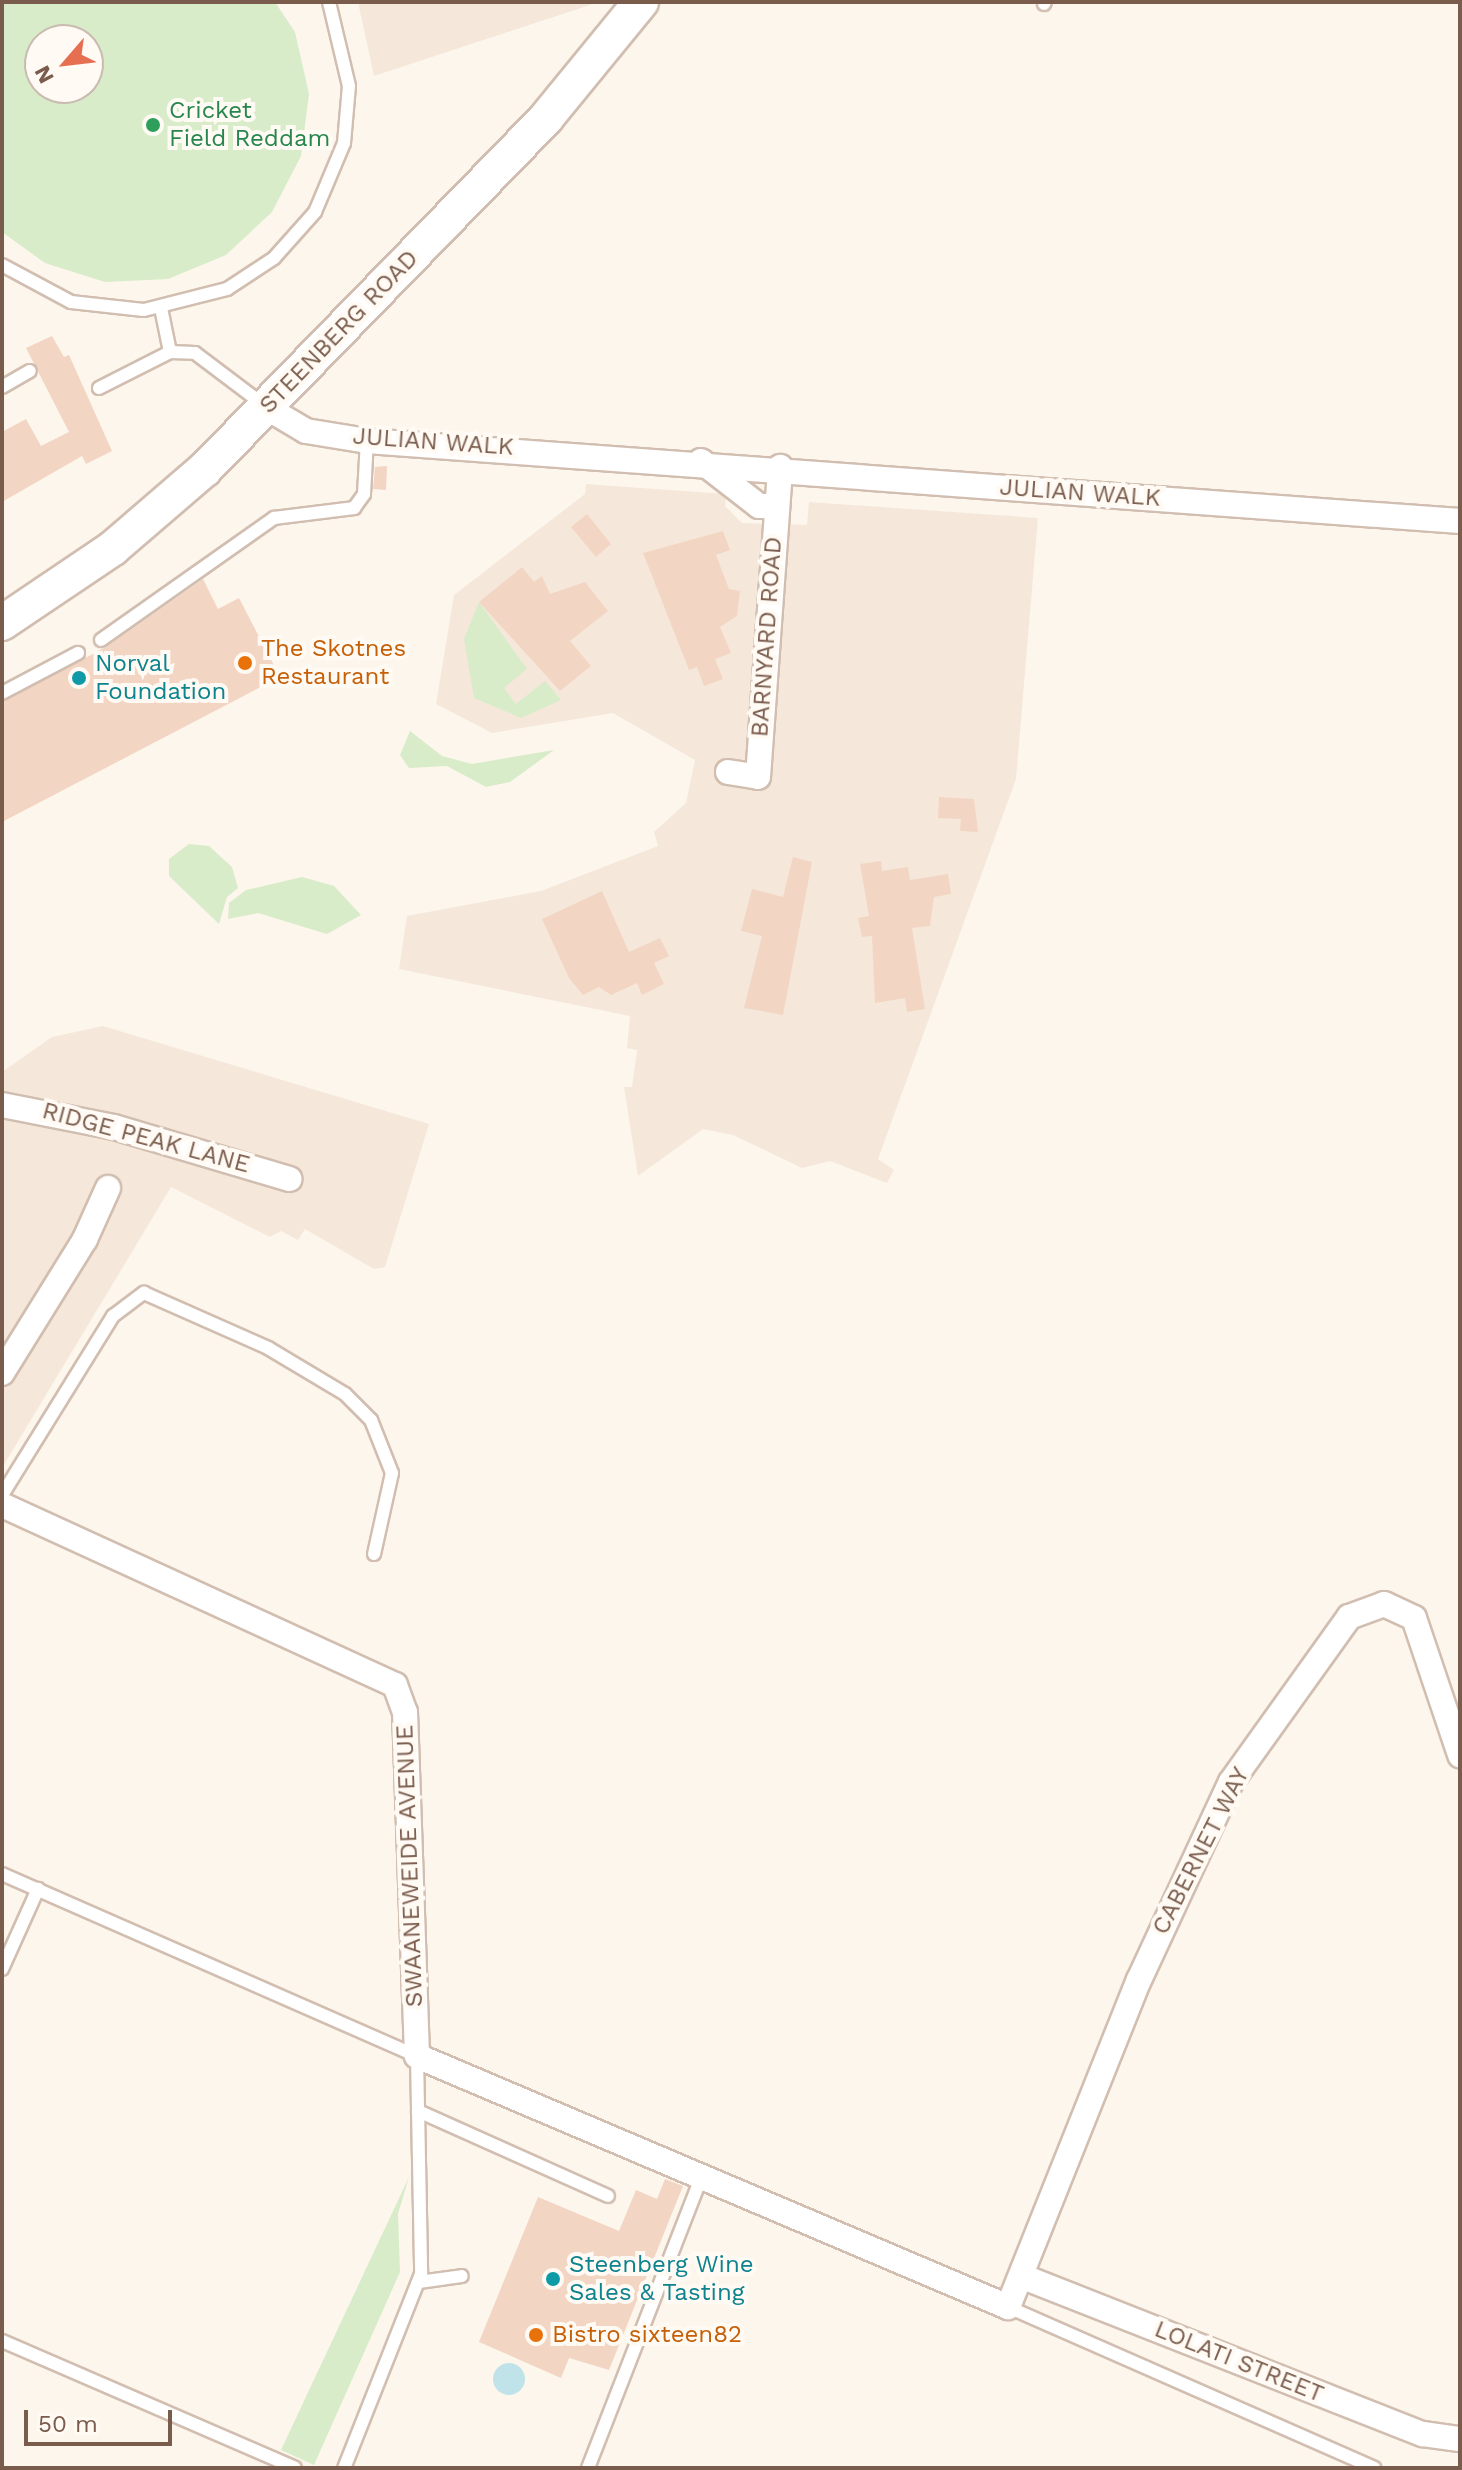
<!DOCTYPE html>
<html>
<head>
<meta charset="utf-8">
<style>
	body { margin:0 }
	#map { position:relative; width:1462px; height:2470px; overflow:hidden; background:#fdf6ec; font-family:"Work Sans",sans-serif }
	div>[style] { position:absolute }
	.residential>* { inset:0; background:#f5e8da }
	.green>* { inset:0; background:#d8ecc9 }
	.water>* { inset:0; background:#bfe3e8 }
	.round { border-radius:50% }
	.building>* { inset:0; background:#f3d5c3 }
	.roads { filter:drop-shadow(2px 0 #d1beb0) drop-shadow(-2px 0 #d1beb0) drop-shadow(0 2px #d1beb0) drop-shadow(0 -2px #d1beb0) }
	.service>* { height:12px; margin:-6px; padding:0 6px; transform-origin:6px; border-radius:6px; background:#fff }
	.minor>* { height:24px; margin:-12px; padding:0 12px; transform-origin:12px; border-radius:12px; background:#fff }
	.secondary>* { height:34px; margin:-17px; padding:0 17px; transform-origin:17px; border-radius:17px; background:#fff }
	.dots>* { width:22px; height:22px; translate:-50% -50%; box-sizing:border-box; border:4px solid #fffaf3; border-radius:50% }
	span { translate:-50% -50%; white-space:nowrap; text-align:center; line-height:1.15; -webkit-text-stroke:8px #fffaf3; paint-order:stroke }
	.leisure-label { font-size:24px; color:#27864d }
	.left { translate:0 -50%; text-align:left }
	.street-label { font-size:24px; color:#7a5c4d }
	.food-label { font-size:24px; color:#c56008 }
	.culture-label { font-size:24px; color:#0d838f }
	.frame { position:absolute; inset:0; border:4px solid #7a5c4d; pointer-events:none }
	.north { position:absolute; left:24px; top:24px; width:80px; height:80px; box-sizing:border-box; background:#fffaf3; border:2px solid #cabbb1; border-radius:50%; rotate:242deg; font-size:22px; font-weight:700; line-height:32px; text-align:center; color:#7a5c4d }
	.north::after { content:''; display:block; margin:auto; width:28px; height:36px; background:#e76f51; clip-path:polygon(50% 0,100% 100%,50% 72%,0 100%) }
	.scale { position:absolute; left:24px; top:2410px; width:148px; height:36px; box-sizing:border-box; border:4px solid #7a5c4d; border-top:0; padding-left:10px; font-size:24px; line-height:28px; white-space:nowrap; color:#7a5c4d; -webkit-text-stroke:6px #fffaf3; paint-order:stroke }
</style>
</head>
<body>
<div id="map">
	<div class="residential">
		<div style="clip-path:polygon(358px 2px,599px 2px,374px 76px)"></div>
		<div style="clip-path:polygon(586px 484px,726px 494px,725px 506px,742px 523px,807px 525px,809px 502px,1038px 518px,1016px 779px,878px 1159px,894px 1170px,887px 1183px,830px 1161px,802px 1168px,733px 1135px,703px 1129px,638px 1176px,624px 1087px,632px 1087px,637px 1050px,627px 1048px,630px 1016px,399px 969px,407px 916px,541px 891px,658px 846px,654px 832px,686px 803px,695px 760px,613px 713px,492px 733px,436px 704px,454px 595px,585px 494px)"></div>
		<div style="clip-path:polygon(103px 1026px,429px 1124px,385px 1267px,374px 1269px,305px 1229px,298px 1240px,281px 1231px,270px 1237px,171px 1187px,2px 1468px,2px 1072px,52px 1037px)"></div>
	</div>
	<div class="green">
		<div style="clip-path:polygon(evenodd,2px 2px,275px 2px,295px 32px,309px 94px,301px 156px,272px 212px,226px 255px,168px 279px,105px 282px,45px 263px,2px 232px,2px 2px,40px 40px,88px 40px,88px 88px,40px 88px,40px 40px)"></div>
		<div style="clip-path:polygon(479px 602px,527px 669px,504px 688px,516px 704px,545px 681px,561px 700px,521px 718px,474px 698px,464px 639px)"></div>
		<div style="clip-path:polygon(410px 731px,442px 756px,472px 764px,554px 750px,510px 782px,486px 787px,447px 766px,409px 768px,400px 755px)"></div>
		<div style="clip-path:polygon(189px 844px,209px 846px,232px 867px,238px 888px,227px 897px,219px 924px,169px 876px,169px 859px)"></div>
		<div style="clip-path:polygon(302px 877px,334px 886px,361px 915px,327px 934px,258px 913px,228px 919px,229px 903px,246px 890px)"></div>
		<div style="clip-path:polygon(409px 2177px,398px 2214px,400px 2272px,314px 2465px,281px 2450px)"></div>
	</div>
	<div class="water">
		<div class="round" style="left:493px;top:2363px;width:32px;height:32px"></div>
	</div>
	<div class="building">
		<div style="clip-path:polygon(52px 336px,64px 357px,69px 355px,112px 451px,86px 464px,82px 456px,2px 502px,2px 432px,26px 419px,41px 446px,69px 432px,26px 348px)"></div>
		<div style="clip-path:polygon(387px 466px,386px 490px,373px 489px,375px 467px)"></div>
		<div style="clip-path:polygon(587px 514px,611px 544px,596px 557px,571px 527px)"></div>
		<div style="clip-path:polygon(723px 531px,730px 550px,716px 555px,729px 589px,740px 591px,737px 616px,720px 627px,731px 653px,715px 659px,723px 679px,704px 686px,697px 667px,689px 670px,643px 553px)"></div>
		<div style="clip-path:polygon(522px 567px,534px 582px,542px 576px,550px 594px,585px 582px,608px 611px,570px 641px,591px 666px,560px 691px,479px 602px)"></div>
		<div style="clip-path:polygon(203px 579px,218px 609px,239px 598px,280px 677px,2px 822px,2px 702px,106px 647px)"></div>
		<div style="clip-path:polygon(939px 797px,974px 799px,978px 832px,960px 831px,961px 819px,938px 818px)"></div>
		<div style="clip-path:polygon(793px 857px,812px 862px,783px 1015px,744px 1008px,762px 936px,741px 931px,752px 889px,783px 897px)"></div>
		<div style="clip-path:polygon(881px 861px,882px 871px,908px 867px,910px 880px,948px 874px,951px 894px,934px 897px,930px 926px,912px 928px,925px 1009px,907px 1012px,905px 998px,875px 1003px,872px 936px,862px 937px,858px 918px,869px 916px,860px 864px)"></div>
		<div style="clip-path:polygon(602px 891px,629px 952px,660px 938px,669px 956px,654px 963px,664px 984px,642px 995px,637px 983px,611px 995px,599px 987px,583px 995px,569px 978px,542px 919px)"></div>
		<div style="clip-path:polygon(665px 2179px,683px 2186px,609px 2370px,569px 2358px,561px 2378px,479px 2342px,538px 2197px,619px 2231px,636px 2190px,657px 2199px)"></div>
	</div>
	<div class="roads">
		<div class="service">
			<div style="left:1044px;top:4px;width:2px;rotate:-63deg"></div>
			<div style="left:2px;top:265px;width:78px;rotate:28.2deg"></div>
			<div style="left:71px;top:302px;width:73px;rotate:6.3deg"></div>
			<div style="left:144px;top:310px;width:86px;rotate:-14.2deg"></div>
			<div style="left:227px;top:289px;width:56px;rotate:-33.4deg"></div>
			<div style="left:274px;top:258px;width:62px;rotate:-48.3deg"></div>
			<div style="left:315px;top:212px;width:75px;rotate:-67.2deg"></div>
			<div style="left:344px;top:143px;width:57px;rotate:-85deg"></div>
			<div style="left:349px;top:86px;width:86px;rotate:-103.4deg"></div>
			<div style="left:161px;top:308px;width:45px;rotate:78.4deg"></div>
			<div style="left:2px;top:387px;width:32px;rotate:-30deg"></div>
			<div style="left:99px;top:388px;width:80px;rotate:-26.9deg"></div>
			<div style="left:170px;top:352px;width:25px;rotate:2deg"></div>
			<div style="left:195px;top:353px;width:88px;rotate:37.1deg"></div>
			<div style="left:101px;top:640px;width:212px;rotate:-35.2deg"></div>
			<div style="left:274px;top:518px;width:81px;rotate:-7.1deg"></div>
			<div style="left:354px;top:508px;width:17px;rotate:-54deg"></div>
			<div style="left:364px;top:494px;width:53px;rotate:-86.8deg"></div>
			<div style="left:2px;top:693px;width:86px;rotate:-27.8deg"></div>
			<div style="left:2px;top:1495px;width:211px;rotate:-58.2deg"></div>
			<div style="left:113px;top:1316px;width:39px;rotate:-37deg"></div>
			<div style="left:144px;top:1293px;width:136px;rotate:23.9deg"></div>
			<div style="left:268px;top:1348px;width:90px;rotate:30.9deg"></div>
			<div style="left:345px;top:1394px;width:37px;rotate:45deg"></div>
			<div style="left:371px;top:1420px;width:57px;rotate:68.4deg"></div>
			<div style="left:392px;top:1473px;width:83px;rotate:102.5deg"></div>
			<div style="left:2px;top:1874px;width:453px;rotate:23.7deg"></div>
			<div style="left:417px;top:2056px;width:218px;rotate:88.9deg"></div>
			<div style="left:421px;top:2274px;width:209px;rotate:111.6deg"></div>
			<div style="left:2px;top:1969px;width:88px;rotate:-65.8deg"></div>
			<div style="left:418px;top:2111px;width:208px;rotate:24.1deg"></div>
			<div style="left:419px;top:2282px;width:43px;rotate:-7.9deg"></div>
			<div style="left:1008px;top:2307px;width:400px;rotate:23.7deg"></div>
			<div style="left:2px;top:2341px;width:319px;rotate:23.4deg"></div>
			<div style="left:588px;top:2468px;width:311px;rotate:-68.7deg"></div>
		</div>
		<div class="minor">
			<div style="left:267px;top:408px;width:45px;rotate:30.5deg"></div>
			<div style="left:306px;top:431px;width:62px;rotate:9.3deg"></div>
			<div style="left:367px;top:441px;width:1096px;rotate:4.19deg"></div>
			<div style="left:701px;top:461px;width:73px;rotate:37.8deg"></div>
			<div style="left:759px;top:506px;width:16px"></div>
			<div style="left:728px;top:772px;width:30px;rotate:9deg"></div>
			<div style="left:758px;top:777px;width:311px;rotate:-85.9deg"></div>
			<div style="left:2px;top:1105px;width:114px;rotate:11.1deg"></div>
			<div style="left:114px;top:1127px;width:183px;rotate:16.5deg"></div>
			<div style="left:2px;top:1373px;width:158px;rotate:-58.2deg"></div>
			<div style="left:85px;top:1239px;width:56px;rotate:-65.7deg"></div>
			<div style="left:2px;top:1505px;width:432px;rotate:24.6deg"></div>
			<div style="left:395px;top:1685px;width:29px;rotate:70deg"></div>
			<div style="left:405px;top:1712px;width:344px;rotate:88deg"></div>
			<div style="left:417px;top:2056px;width:642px;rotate:23.01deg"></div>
			<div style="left:1008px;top:2307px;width:352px;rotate:-68.2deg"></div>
			<div style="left:1139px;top:1980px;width:218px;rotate:-65.1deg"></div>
			<div style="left:1231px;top:1782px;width:203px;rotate:-54.4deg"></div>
			<div style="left:1349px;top:1617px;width:37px;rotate:-20deg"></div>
			<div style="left:1384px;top:1604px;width:33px;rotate:25deg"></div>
			<div style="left:1414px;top:1618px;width:145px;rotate:71.4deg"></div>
			<div style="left:1021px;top:2276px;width:432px;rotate:21.5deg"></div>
			<div style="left:1423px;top:2434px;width:37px;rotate:8deg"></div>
		</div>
		<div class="secondary">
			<div style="left:2px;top:623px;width:134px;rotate:-34deg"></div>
			<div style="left:113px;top:548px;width:121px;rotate:-40.7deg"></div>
			<div style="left:205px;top:469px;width:489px;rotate:-45.8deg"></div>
			<div style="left:546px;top:118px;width:150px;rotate:-50.7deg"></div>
		</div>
	</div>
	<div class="dots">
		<div style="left:153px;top:125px;background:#2e9e5b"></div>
		<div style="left:245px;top:663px;background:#e8710a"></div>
		<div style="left:79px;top:678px;background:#0f9aa8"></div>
		<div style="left:553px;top:2279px;background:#0f9aa8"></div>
		<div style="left:536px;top:2335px;background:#e8710a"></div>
	</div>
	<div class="leisure-label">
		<span class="left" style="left:169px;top:125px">Cricket<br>Field Reddam</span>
	</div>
	<div class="street-label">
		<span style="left:339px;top:332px;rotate:-46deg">STEENBERG ROAD</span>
		<span style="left:433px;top:442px;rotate:4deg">JULIAN WALK</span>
		<span style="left:1080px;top:493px;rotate:4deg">JULIAN WALK</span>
		<span style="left:767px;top:637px;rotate:-86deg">BARNYARD ROAD</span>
		<span style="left:146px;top:1138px;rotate:15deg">RIDGE PEAK LANE</span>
		<span style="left:1201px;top:1851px;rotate:-63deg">CABERNET WAY</span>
		<span style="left:410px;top:1866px;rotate:-92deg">SWAANEWEIDE AVENUE</span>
		<span style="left:1239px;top:2362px;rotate:22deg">LOLATI STREET</span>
	</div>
	<div class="food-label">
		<span class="left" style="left:261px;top:663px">The Skotnes<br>Restaurant</span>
		<span class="left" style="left:552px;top:2335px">Bistro sixteen82</span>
	</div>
	<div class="culture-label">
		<span class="left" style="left:95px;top:678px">Norval<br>Foundation</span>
		<span class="left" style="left:569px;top:2279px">Steenberg Wine<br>Sales &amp; Tasting</span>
	</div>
	<div class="frame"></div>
	<div class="north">N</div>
	<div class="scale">50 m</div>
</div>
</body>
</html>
